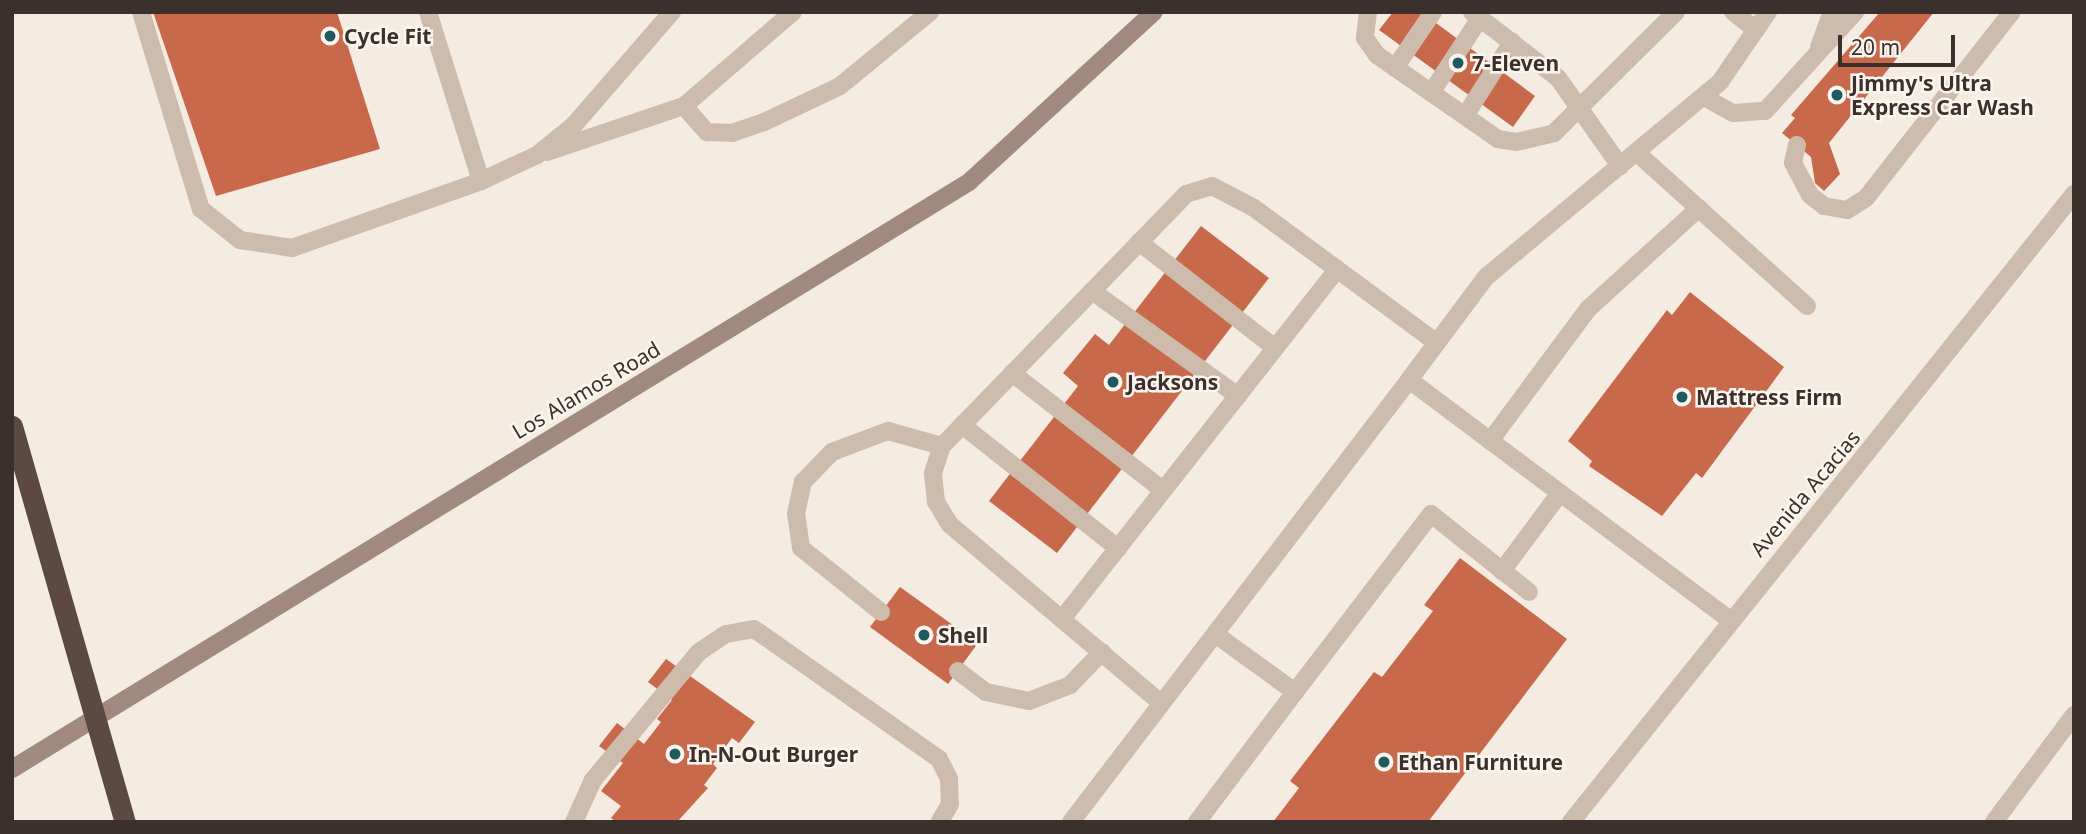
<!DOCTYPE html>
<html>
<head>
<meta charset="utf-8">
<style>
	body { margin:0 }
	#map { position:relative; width:2086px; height:834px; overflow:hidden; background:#f4ebe1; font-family:"Noto Sans",sans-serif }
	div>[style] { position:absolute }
	.building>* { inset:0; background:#c8694b }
	.lane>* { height:18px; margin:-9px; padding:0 9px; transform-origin:9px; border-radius:9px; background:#cdbbac }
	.street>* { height:18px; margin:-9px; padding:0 9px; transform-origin:9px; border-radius:9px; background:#cdbbac }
	.secondary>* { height:18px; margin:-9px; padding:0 9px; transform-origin:9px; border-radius:9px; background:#a18a7d }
	.highway>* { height:21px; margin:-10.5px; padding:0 10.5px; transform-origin:10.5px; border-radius:10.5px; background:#5c4a42 }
	.dots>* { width:19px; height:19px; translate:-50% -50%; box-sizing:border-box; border:4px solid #fbf5ee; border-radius:50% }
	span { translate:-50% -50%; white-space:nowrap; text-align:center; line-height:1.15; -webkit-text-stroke:5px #fbf5ee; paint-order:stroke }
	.poi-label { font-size:21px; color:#3b302b; font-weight:700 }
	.left { translate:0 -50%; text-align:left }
	.street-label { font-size:21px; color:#3b302b }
	.frame { position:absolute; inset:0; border:14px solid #3b302b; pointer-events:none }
	.scale { position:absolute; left:1838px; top:35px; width:117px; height:32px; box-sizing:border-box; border:4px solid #3b302b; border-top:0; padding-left:9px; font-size:21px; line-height:24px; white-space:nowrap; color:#3b302b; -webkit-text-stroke:5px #fbf5ee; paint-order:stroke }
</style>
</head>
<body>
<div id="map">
	<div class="building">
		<div style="clip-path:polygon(153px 12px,337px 12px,380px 149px,216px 196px)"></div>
		<div style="clip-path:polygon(1393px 12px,1421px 12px,1535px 96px,1513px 127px,1379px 30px)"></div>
		<div style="clip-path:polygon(1880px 12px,1934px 12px,1829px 143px,1840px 174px,1824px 191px,1815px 183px,1811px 157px,1782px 133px,1795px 118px,1791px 115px)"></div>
		<div style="clip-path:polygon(1201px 226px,1269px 278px,1057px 553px,989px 501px,1078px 386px,1063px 373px,1095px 334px,1109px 345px)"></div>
		<div style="clip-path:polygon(1690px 292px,1784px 367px,1702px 478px,1696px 473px,1662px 516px,1589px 466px,1592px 461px,1568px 441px,1667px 310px,1672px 315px)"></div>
		<div style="clip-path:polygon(1460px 558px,1567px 639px,1428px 822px,1273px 822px,1299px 788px,1290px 781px,1374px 672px,1382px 677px,1433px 611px,1424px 605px)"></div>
		<div style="clip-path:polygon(900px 587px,978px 643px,948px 684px,870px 627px)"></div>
		<div style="clip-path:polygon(666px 659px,755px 722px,739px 743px,732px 738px,713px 764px,717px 768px,704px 785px,708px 788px,677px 822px,616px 822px,611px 818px,621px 806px,601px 791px,623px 763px,599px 746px,617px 723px,644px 744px,661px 722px,657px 719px,672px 700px,648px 682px)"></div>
	</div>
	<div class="lane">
		<div style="left:141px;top:12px;width:206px;rotate:73.1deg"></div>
		<div style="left:201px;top:209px;width:50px;rotate:38.5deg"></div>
		<div style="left:240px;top:240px;width:53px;rotate:8.7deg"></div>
		<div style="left:292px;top:248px;width:201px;rotate:-19.5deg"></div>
		<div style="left:428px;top:12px;width:177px;rotate:72.6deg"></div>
		<div style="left:481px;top:181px;width:62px;rotate:-24.9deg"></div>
		<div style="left:537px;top:155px;width:48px;rotate:-39deg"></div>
		<div style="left:574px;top:125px;width:150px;rotate:-49.1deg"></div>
		<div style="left:1368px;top:12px;width:26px;rotate:97deg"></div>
		<div style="left:1365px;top:38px;width:21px;rotate:55deg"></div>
		<div style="left:1377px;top:55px;width:147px;rotate:34.8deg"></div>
		<div style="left:1498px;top:139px;width:18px;rotate:9deg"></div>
		<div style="left:1516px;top:142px;width:39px;rotate:-13deg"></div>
		<div style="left:1554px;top:133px;width:172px;rotate:-44.8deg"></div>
		<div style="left:1472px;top:12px;width:108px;rotate:37.5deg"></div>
		<div style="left:1558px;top:78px;width:108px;rotate:54.8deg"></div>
		<div style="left:1733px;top:12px;width:29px;rotate:38deg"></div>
		<div style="left:1819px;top:47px;width:37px;rotate:-70deg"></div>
		<div style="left:1395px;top:68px;width:68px;rotate:-55.8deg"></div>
		<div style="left:1431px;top:93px;width:90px;rotate:-56.8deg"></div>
		<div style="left:1704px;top:97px;width:33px;rotate:29deg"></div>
		<div style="left:1733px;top:113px;width:32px;rotate:-4deg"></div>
		<div style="left:1765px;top:111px;width:134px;rotate:-47.7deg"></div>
		<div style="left:684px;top:106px;width:35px;rotate:49deg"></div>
		<div style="left:707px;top:132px;width:25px;rotate:2deg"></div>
		<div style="left:732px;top:133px;width:34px;rotate:-19deg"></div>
		<div style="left:764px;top:122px;width:84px;rotate:-25.3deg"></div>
		<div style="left:840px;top:86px;width:117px;rotate:-39.4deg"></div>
		<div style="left:1465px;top:116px;width:88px;rotate:-57.6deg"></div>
		<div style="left:1797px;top:145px;width:18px;rotate:103deg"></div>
		<div style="left:1793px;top:163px;width:36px;rotate:62deg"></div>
		<div style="left:1810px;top:195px;width:18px;rotate:38deg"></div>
		<div style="left:1824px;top:206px;width:23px;rotate:10deg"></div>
		<div style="left:1847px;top:210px;width:22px;rotate:-32deg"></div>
		<div style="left:1866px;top:198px;width:236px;rotate:-51.9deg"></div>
		<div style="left:547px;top:152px;width:145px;rotate:-18.6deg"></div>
		<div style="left:684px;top:106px;width:144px;rotate:-40.8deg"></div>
		<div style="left:1636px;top:152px;width:230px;rotate:42deg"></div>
		<div style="left:1139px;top:242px;width:172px;rotate:37.9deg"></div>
		<div style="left:1092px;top:291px;width:180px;rotate:35.7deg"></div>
		<div style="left:1012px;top:373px;width:191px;rotate:37.8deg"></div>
		<div style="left:962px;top:425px;width:199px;rotate:38.3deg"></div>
		<div style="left:1490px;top:441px;width:164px;rotate:-53.4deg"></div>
		<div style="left:1588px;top:309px;width:150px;rotate:-42.3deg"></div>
		<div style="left:1502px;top:571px;width:97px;rotate:-53.4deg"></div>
		<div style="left:881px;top:612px;width:102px;rotate:-141.3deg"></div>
		<div style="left:801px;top:548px;width:34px;rotate:-98deg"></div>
		<div style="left:796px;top:514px;width:33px;rotate:-78deg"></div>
		<div style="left:803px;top:482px;width:42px;rotate:-46deg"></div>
		<div style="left:832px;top:452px;width:60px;rotate:-20.6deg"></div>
		<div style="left:888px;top:431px;width:56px;rotate:15.5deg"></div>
		<div style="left:1062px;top:619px;width:445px;rotate:-51.8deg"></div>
		<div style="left:1730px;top:620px;width:401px;rotate:-143.2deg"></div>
		<div style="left:1409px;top:380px;width:129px;rotate:-53.2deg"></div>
		<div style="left:1486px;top:277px;width:305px;rotate:-39.8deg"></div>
		<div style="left:1720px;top:82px;width:85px;rotate:-55.6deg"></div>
		<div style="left:1215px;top:634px;width:99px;rotate:35.9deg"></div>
		<div style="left:1295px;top:692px;width:224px;rotate:-52.6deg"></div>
		<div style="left:1431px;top:514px;width:125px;rotate:38.5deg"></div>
		<div style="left:958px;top:671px;width:35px;rotate:37deg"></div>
		<div style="left:986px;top:692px;width:44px;rotate:11.8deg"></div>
		<div style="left:1029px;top:701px;width:44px;rotate:-21.3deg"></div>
		<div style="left:1070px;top:685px;width:46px;rotate:-45.9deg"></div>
		<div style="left:1161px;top:703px;width:276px;rotate:-139.8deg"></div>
		<div style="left:950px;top:525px;width:27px;rotate:-121deg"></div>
		<div style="left:936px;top:502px;width:29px;rotate:-96deg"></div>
		<div style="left:933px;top:473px;width:28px;rotate:-72deg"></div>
		<div style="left:942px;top:446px;width:351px;rotate:-45.9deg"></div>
		<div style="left:1186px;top:194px;width:27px;rotate:-17deg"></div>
		<div style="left:1212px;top:186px;width:47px;rotate:27.6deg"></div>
		<div style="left:1254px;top:208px;width:227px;rotate:36.4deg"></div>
		<div style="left:574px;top:822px;width:46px;rotate:-65.7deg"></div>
		<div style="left:593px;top:780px;width:166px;rotate:-50.4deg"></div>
		<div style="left:699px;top:652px;width:32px;rotate:-34deg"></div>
		<div style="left:726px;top:634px;width:28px;rotate:-10deg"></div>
		<div style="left:754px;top:629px;width:226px;rotate:35.1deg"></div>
		<div style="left:939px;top:759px;width:22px;rotate:63deg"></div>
		<div style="left:949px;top:779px;width:25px;rotate:88deg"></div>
		<div style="left:950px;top:804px;width:20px;rotate:120deg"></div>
		<div style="left:1071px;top:822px;width:556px;rotate:-52.59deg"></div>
		<div style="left:1197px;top:822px;width:163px;rotate:-53deg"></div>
	</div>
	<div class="street">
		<div style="left:1571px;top:822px;width:805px;rotate:-51.31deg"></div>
		<div style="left:1994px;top:822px;width:134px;rotate:-53.2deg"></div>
	</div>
	<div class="secondary">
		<div style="left:12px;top:769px;width:1123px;rotate:-31.52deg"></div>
		<div style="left:969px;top:182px;width:251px;rotate:-42.6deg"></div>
	</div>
	<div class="highway">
		<div style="left:12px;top:426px;width:412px;rotate:74.1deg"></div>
	</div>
	<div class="dots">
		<div style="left:330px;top:36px;background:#1f5a5e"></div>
		<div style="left:1458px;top:63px;background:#1f5a5e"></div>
		<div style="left:1837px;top:95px;background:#1f5a5e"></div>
		<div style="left:1113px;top:382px;background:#1f5a5e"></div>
		<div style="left:1682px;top:397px;background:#1f5a5e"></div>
		<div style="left:924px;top:635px;background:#1f5a5e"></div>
		<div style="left:675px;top:754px;background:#1f5a5e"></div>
		<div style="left:1384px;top:762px;background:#1f5a5e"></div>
	</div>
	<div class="poi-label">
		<span class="left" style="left:344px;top:36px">Cycle Fit</span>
		<span class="left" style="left:1472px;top:63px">7-Eleven</span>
		<span class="left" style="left:1851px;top:95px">Jimmy's Ultra<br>Express Car Wash</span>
		<span class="left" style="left:1127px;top:382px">Jacksons</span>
		<span class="left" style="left:1696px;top:397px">Mattress Firm</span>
		<span class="left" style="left:938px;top:635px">Shell</span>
		<span class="left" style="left:689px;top:754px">In-N-Out Burger</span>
		<span class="left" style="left:1398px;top:762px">Ethan Furniture</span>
	</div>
	<div class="street-label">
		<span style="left:586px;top:390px;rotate:-31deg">Los Alamos Road</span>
		<span style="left:1805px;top:493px;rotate:-50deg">Avenida Acacias</span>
	</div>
	<div class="frame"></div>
	<div class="scale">20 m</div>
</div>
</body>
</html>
